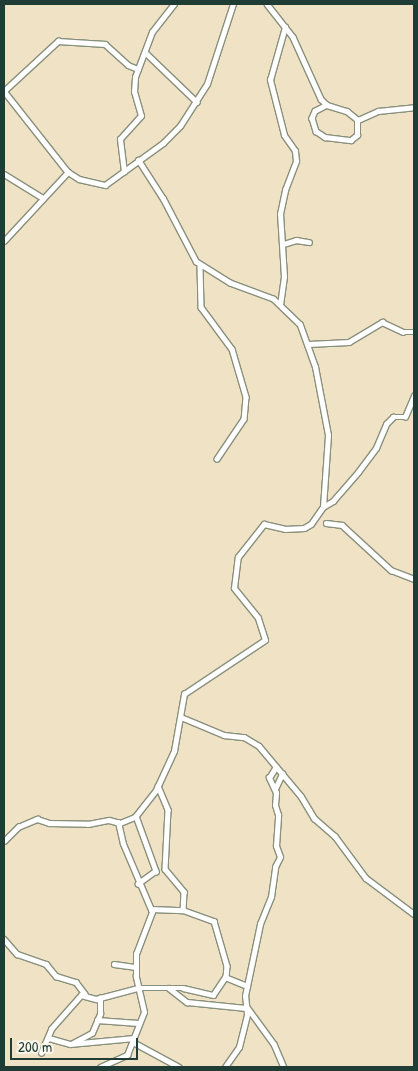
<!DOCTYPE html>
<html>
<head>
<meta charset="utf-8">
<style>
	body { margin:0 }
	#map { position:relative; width:418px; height:1071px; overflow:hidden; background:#f0e3c5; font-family:"Patrick Hand",sans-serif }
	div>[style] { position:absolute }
	.roads { filter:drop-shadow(1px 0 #88907c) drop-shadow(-1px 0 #88907c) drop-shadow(0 1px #88907c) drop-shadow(0 -1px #88907c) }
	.minor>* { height:4.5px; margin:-2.25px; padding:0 2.25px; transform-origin:2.25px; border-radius:2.25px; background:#fff }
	span { translate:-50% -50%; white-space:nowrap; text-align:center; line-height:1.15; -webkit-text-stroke:4px #fbf7ec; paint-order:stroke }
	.frame { position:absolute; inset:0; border:5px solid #1f3d34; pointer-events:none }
	.scale { position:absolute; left:10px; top:1038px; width:128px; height:22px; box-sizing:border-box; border:2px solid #1f3d34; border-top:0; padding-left:6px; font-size:15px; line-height:18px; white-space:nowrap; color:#1f3d34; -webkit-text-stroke:4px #fbf7ec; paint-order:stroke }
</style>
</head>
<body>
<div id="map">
	<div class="roads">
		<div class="minor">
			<div style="left:267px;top:4px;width:42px;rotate:51.8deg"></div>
			<div style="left:293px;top:37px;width:68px;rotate:65.7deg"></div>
			<div style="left:321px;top:99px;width:8px;rotate:45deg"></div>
			<div style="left:327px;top:105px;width:21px;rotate:17deg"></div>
			<div style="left:347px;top:111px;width:14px;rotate:39deg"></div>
			<div style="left:358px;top:120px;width:22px;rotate:-24deg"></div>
			<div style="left:378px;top:111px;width:36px;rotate:-6deg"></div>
			<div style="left:145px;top:52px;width:72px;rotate:43.9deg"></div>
			<div style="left:4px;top:91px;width:103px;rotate:51.7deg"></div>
			<div style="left:68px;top:172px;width:13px;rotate:32deg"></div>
			<div style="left:79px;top:179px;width:27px;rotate:13deg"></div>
			<div style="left:105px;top:185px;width:72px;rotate:-35.9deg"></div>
			<div style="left:163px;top:143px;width:24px;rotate:-45deg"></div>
			<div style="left:180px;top:126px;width:50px;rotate:-57.3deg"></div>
			<div style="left:207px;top:84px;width:84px;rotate:-72deg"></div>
			<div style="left:4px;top:91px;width:74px;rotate:-42.8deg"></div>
			<div style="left:58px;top:41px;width:47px;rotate:3.7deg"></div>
			<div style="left:105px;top:44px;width:31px;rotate:42deg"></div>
			<div style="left:128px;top:65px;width:11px;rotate:22deg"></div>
			<div style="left:327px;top:105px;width:13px;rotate:153deg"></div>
			<div style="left:315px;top:111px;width:8px;rotate:113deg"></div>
			<div style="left:312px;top:118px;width:14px;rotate:73deg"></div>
			<div style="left:316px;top:131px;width:11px;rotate:34deg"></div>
			<div style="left:325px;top:137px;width:26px;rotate:7deg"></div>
			<div style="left:351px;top:140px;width:8px;rotate:-40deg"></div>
			<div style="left:357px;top:135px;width:15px;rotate:-90deg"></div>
			<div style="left:124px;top:172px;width:33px;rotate:-97deg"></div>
			<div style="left:120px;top:139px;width:31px;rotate:-48deg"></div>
			<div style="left:141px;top:116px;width:25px;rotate:-106deg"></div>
			<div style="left:134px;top:92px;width:15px;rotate:-86deg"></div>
			<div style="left:135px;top:77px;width:48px;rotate:-69.3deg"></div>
			<div style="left:152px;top:32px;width:36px;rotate:-52deg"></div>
			<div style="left:4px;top:174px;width:46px;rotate:31.6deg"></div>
			<div style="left:4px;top:241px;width:94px;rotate:-47.2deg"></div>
			<div style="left:284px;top:244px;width:13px;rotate:-18deg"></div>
			<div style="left:296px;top:240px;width:13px;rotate:9deg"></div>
			<div style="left:200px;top:266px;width:41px;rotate:88.6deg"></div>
			<div style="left:201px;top:307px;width:52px;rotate:53.6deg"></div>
			<div style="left:232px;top:349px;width:50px;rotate:73.7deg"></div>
			<div style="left:246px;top:397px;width:22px;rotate:95deg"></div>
			<div style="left:244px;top:419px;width:48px;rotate:124deg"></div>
			<div style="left:280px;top:305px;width:28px;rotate:-82deg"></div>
			<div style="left:284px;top:277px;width:63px;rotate:-93.6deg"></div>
			<div style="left:280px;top:214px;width:25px;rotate:-78deg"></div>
			<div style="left:285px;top:190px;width:31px;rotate:-69deg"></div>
			<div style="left:296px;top:161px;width:10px;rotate:-96deg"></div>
			<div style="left:295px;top:151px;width:19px;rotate:-125deg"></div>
			<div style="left:284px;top:135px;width:57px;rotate:-104.3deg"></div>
			<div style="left:270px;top:80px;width:55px;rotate:-74.2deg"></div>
			<div style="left:308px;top:344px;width:41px;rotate:-2.8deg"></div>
			<div style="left:349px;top:342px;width:39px;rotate:-31deg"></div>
			<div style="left:382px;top:322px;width:23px;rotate:25deg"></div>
			<div style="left:403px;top:332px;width:11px"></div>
			<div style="left:323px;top:507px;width:12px;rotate:-31deg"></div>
			<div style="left:333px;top:501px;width:38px;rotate:-49deg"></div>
			<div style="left:358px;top:472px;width:30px;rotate:-53deg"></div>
			<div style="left:376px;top:448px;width:26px;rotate:-67deg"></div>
			<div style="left:386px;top:424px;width:10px;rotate:-45deg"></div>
			<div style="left:393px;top:417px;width:12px"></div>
			<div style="left:405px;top:417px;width:23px;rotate:-67deg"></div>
			<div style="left:326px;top:523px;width:16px;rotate:7deg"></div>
			<div style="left:342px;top:525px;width:67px;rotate:42.6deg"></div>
			<div style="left:391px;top:570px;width:25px;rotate:21deg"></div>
			<div style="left:181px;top:717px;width:47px;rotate:22.7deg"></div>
			<div style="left:224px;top:735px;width:20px;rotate:6deg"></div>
			<div style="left:244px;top:737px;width:17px;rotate:31deg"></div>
			<div style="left:259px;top:746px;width:65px;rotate:50deg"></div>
			<div style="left:301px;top:796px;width:26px;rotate:59deg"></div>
			<div style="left:314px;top:818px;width:28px;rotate:41deg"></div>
			<div style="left:335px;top:836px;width:52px;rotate:53.6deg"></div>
			<div style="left:366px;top:878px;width:60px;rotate:36.9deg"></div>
			<div style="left:158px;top:786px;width:26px;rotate:67deg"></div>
			<div style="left:168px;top:810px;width:59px;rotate:92.9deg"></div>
			<div style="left:165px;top:869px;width:30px;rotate:50deg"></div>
			<div style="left:184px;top:892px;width:18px;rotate:93deg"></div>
			<div style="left:275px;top:789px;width:17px;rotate:-65deg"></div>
			<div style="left:136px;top:816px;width:59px;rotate:70deg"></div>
			<div style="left:156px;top:871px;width:22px;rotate:144deg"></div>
			<div style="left:4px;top:841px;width:20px;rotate:-45deg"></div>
			<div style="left:18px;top:827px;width:21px;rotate:-23deg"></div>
			<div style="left:37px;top:819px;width:13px;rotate:18deg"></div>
			<div style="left:49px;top:823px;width:39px;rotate:1deg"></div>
			<div style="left:88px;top:824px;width:21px;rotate:-11deg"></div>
			<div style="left:109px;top:820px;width:11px;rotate:15deg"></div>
			<div style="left:120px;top:823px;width:16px;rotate:-22deg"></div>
			<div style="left:135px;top:817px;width:34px;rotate:-52deg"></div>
			<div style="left:156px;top:790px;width:43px;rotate:-65.2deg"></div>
			<div style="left:174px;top:751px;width:58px;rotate:-80deg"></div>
			<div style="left:184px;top:694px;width:97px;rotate:-33.7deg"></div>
			<div style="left:265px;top:640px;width:23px;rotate:-108deg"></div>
			<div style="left:258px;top:618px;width:38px;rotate:-129deg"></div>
			<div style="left:234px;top:588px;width:31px;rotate:-83deg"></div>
			<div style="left:238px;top:557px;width:42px;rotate:-51.8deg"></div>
			<div style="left:264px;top:524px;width:22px;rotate:13deg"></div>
			<div style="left:285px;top:529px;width:19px;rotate:-3deg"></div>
			<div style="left:304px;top:528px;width:8px;rotate:-30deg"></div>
			<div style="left:311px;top:524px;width:21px;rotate:-55deg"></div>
			<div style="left:323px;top:507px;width:72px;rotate:-86deg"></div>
			<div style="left:328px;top:435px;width:69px;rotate:-100.8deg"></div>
			<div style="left:315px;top:367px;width:45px;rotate:-109.7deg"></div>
			<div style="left:300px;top:325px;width:37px;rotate:-136deg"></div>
			<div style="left:273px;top:299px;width:46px;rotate:-159.6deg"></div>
			<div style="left:230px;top:283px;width:40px;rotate:-148deg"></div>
			<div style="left:196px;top:262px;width:71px;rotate:-117.6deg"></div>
			<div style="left:163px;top:199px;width:46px;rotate:-122.7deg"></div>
			<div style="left:151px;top:909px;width:32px;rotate:2deg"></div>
			<div style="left:183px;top:910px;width:33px;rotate:20deg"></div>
			<div style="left:214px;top:921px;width:47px;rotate:73.9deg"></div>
			<div style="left:227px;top:966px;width:11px;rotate:95deg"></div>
			<div style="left:4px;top:939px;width:20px;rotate:49deg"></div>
			<div style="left:17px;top:954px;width:31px;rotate:19deg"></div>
			<div style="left:46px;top:964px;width:16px;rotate:50deg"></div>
			<div style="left:56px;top:976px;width:21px;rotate:17deg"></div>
			<div style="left:76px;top:982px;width:15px;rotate:53deg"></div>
			<div style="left:114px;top:964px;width:22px;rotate:8deg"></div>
			<div style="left:169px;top:988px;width:23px;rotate:38deg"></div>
			<div style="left:187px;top:1002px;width:59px;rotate:5.8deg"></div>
			<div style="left:247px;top:1007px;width:46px;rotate:53.9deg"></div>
			<div style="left:274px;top:1044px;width:25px;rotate:67deg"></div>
			<div style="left:97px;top:1020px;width:41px;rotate:4.2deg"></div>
			<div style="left:49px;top:1038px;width:22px;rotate:16deg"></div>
			<div style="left:70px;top:1044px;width:64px;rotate:-5.4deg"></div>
			<div style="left:133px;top:1042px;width:52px;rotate:28.5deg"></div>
			<div style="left:73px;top:1043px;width:21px;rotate:-28deg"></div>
			<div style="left:92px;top:1033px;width:21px;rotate:-67deg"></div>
			<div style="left:100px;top:1014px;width:16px;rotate:-90deg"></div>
			<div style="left:41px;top:1053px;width:26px;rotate:-67deg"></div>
			<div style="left:51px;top:1029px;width:45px;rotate:-48.6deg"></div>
			<div style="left:81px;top:995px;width:16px;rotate:15deg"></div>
			<div style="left:96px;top:999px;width:43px;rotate:-14.7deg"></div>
			<div style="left:138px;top:988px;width:45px"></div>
			<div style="left:183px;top:988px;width:31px;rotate:13deg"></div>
			<div style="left:213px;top:995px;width:22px;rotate:-56deg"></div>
			<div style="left:225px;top:977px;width:24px;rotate:22deg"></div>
			<div style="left:100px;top:1067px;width:30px;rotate:-24deg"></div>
			<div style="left:127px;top:1055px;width:46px;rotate:-68.4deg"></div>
			<div style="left:144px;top:1012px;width:37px;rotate:-103deg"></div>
			<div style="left:136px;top:976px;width:22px;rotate:-90deg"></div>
			<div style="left:136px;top:954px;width:45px;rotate:-69.1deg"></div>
			<div style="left:152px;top:912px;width:74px;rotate:-113.1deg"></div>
			<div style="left:123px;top:844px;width:22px;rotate:-103deg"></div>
			<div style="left:225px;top:1067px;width:24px;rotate:-55deg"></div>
			<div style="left:239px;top:1047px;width:34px;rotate:-76deg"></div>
			<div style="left:247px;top:1014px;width:18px;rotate:-96deg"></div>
			<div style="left:245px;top:996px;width:74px;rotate:-78.2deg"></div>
			<div style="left:260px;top:924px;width:29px;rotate:-68deg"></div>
			<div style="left:271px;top:897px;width:30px;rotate:-82deg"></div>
			<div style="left:275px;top:867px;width:11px;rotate:-63deg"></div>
			<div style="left:280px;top:857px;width:12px;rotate:-110deg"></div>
			<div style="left:276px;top:846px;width:31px;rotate:-86deg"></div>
			<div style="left:278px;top:815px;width:10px;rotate:-107deg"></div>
			<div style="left:275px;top:805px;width:12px;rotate:-85deg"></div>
			<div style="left:276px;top:793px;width:17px;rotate:-115deg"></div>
			<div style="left:269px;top:778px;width:13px;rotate:-58deg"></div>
		</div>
	</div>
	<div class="frame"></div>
	<div class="scale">200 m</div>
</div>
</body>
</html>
